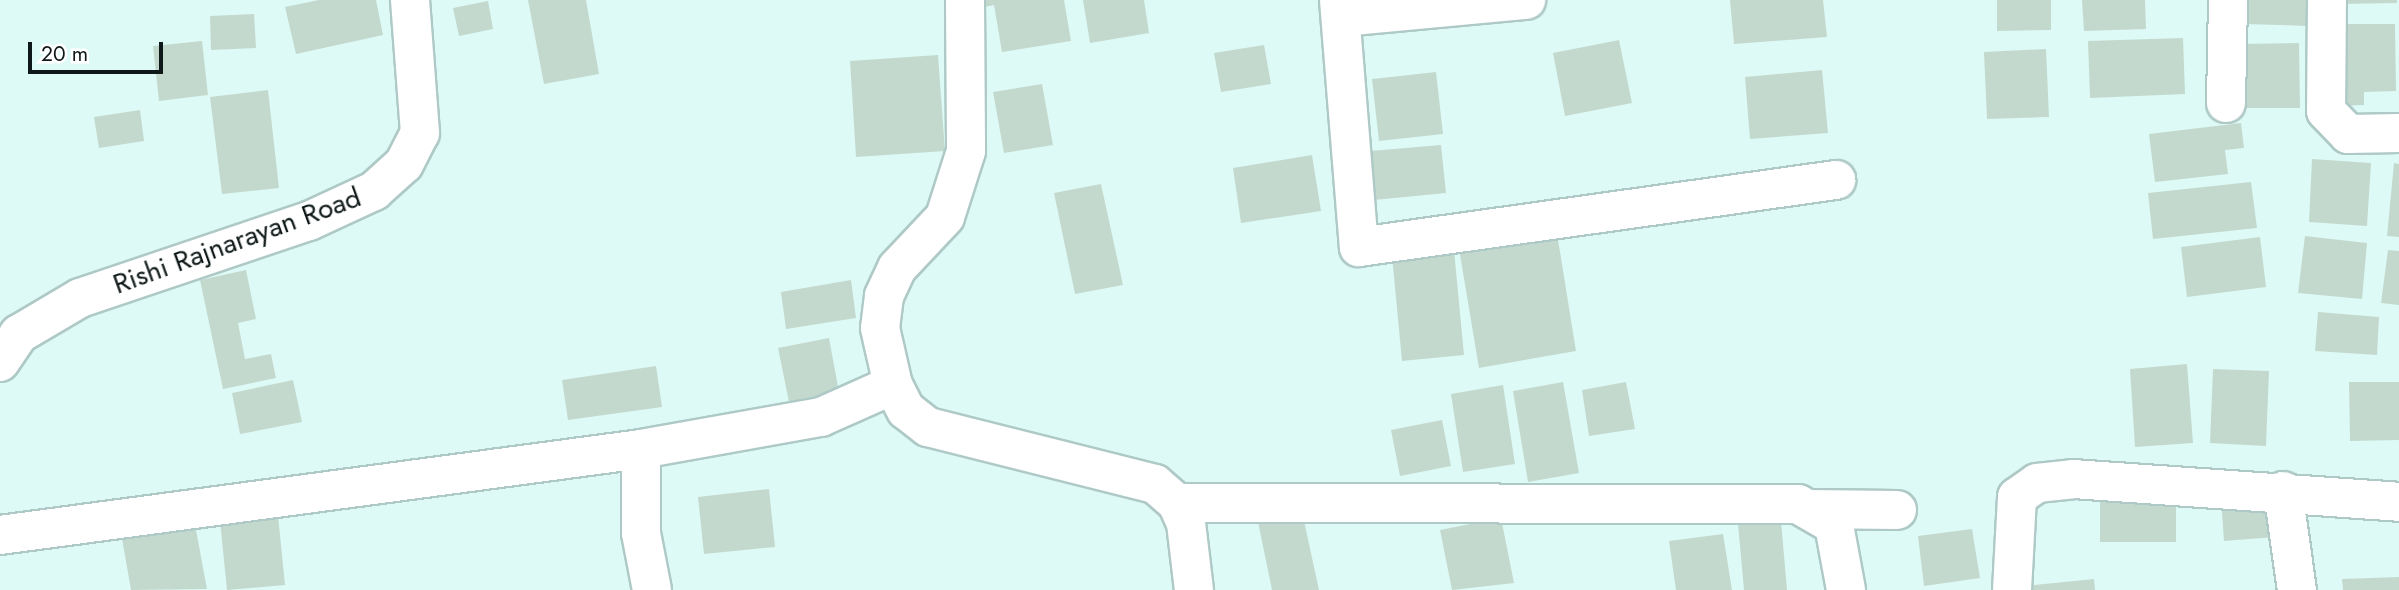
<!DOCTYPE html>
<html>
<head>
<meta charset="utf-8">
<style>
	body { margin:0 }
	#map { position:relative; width:2399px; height:590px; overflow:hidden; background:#defaf7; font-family:Jost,sans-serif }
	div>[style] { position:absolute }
	.building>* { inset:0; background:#c3d9cd }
	.roads { filter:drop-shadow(2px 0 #aec9c6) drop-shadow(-2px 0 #aec9c6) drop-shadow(0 2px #aec9c6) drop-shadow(0 -2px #aec9c6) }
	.street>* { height:38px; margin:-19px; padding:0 19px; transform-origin:19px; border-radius:19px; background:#fff }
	span { translate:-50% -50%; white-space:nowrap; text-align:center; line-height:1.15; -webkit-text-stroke:5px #fff; paint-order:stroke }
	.street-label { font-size:28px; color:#0f1818 }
	.scale { position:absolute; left:28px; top:42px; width:135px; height:32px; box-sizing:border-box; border:4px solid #0f1818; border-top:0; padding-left:9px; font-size:21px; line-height:24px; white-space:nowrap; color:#0f1818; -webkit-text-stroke:5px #fff; paint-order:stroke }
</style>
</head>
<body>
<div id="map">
	<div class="building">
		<div style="clip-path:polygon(319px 0,376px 0,383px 35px,296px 54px,285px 7px)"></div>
		<div style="clip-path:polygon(528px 0,586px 0,599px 74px,544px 84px)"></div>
		<div style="clip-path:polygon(984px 0,1064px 0,1071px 41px,1002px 52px,994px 5px,985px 7px)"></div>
		<div style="clip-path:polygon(1083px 0,1144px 0,1149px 33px,1090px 43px)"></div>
		<div style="clip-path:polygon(1730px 0,1823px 0,1827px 37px,1734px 44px)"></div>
		<div style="clip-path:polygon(1997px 0,2051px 0,2051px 30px,1997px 31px)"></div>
		<div style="clip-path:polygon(2082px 0,2145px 0,2146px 29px,2084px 31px)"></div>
		<div style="clip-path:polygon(2243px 0,2309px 0,2309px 26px,2243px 24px)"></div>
		<div style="clip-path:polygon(2340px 0,2397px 0,2397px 3px,2340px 4px)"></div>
		<div style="clip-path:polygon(488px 1px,493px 29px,459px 36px,453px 8px)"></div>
		<div style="clip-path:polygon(254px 14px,256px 48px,211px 50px,210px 16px)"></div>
		<div style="clip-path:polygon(2334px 24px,2395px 24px,2396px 91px,2364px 92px,2364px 105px,2336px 106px)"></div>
		<div style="clip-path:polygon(2183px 38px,2185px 94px,2090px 98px,2088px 41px)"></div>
		<div style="clip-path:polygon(1619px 40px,1632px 103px,1565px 116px,1553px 53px)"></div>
		<div style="clip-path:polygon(202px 41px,208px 95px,159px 101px,153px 46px)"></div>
		<div style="clip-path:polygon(2299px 43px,2300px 108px,2234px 108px,2234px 44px)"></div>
		<div style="clip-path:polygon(1264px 45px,1271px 84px,1221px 92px,1214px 53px)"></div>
		<div style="clip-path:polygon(2046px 49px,2049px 117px,1987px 119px,1984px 52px)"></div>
		<div style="clip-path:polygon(938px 55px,945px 151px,856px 157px,850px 61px)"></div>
		<div style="clip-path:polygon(1822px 70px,1828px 133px,1750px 139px,1745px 77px)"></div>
		<div style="clip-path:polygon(1436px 72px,1443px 134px,1379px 141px,1372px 79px)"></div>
		<div style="clip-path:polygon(1042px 84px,1053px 145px,1004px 153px,993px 92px)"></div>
		<div style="clip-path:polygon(268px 90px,279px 188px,222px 194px,210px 97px)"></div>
		<div style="clip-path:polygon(140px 110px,144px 141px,99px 148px,94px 117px)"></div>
		<div style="clip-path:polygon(2241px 123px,2244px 148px,2225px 150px,2228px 174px,2155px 182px,2149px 134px)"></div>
		<div style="clip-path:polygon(1441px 145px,1446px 193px,1374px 200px,1370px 151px)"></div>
		<div style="clip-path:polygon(1312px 155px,1321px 211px,1241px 223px,1233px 168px)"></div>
		<div style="clip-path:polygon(2312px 159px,2371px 163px,2367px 226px,2309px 222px)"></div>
		<div style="clip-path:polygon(2394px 163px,2399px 164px,2399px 237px,2387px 236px)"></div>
		<div style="clip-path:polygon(2251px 182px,2257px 228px,2153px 239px,2148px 193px)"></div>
		<div style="clip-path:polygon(1101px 184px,1123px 285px,1075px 294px,1054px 193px)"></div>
		<div style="clip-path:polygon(1556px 227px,1576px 351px,1479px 368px,1458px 243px)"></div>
		<div style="clip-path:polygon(2305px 236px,2367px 243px,2362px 299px,2298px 293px)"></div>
		<div style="clip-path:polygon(2260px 237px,2266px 287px,2187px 297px,2181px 247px)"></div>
		<div style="clip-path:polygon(1454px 250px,1464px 355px,1402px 361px,1392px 256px)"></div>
		<div style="clip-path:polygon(2388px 250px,2399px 251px,2399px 305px,2381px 303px)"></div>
		<div style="clip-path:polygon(246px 270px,256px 319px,238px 323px,245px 359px,271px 354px,276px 378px,223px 389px,200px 280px)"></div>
		<div style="clip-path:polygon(851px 280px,856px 318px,786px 329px,781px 292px)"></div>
		<div style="clip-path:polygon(2318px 312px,2379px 317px,2377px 355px,2315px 351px)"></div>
		<div style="clip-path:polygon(829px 338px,839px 392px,789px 402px,778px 348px)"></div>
		<div style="clip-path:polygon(2187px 364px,2193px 443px,2135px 447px,2130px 369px)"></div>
		<div style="clip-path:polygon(656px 366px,662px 407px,568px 420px,562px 380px)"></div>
		<div style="clip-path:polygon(2213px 369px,2269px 371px,2266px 446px,2210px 443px)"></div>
		<div style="clip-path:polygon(293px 380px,302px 422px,240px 434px,232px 393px)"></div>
		<div style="clip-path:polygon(1563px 382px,1579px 473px,1528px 482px,1513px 391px)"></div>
		<div style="clip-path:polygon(1626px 382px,1635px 429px,1589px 436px,1582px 390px)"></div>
		<div style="clip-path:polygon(2349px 382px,2399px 382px,2399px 440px,2350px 441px)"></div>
		<div style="clip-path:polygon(1503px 385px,1515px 464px,1463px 472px,1451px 394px)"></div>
		<div style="clip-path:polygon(1442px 420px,1451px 466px,1400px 476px,1391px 430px)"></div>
		<div style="clip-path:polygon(769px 489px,775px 547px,704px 554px,698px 497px)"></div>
		<div style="clip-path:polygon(2100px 489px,2176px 489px,2176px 542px,2100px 542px)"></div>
		<div style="clip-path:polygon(2272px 494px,2275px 537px,2224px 541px,2221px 498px)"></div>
		<div style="clip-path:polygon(277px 505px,285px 585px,227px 590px,219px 511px)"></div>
		<div style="clip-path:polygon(1301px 507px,1319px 590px,1272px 590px,1257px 517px)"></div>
		<div style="clip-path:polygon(193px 514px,207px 589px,131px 590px,120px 527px)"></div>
		<div style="clip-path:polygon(1501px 518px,1514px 583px,1452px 590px,1440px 530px)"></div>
		<div style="clip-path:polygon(1781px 521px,1787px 590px,1744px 590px,1738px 524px)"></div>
		<div style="clip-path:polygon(1972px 529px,1980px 578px,1924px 586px,1918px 536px)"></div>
		<div style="clip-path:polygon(1723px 534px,1732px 590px,1676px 590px,1669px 541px)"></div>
		<div style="clip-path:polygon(2399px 577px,2399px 590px,2343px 590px,2342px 579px)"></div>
		<div style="clip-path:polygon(2094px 579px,2095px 590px,2015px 590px,2014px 587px)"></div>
	</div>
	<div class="roads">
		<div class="street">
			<div style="left:965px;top:0;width:151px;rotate:89.6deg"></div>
			<div style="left:966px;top:151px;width:69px;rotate:107.7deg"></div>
			<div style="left:945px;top:217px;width:70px;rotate:133.3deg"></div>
			<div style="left:897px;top:268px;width:31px;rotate:115deg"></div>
			<div style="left:884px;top:296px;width:32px;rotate:97deg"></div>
			<div style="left:880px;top:328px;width:58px;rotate:77.2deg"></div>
			<div style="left:893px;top:385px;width:28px;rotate:63deg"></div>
			<div style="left:906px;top:410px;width:28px;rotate:38deg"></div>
			<div style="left:928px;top:427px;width:234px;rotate:14.1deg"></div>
			<div style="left:1155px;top:484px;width:29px;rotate:41deg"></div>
			<div style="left:1177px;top:503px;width:22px;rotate:66deg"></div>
			<div style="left:1186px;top:523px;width:67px;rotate:83.2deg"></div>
			<div style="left:1339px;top:0;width:248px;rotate:85.4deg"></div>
			<div style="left:1359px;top:247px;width:482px;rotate:-8deg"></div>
			<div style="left:2327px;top:0;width:111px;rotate:90.5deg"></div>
			<div style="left:2326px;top:111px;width:32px;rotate:46deg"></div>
			<div style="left:2348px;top:134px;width:51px;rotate:-1.1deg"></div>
			<div style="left:1342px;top:17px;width:185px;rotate:-5.3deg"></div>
			<div style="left:2226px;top:103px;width:103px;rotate:-88.9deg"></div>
			<div style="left:0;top:362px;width:34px;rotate:-56deg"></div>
			<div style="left:19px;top:334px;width:71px;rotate:-30.5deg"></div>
			<div style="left:80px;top:298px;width:242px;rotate:-18.6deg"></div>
			<div style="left:309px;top:221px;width:72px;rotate:-24.8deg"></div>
			<div style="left:374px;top:191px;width:40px;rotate:-42deg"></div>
			<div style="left:404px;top:164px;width:35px;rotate:-63deg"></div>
			<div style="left:420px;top:133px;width:133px;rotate:-94.3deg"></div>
			<div style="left:641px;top:449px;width:84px;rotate:90deg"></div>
			<div style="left:641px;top:533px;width:58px;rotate:79.1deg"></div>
			<div style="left:2283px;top:491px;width:100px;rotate:82deg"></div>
			<div style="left:1177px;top:503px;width:621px;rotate:0.09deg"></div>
			<div style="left:1798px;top:504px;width:42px;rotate:30.3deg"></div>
			<div style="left:1834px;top:525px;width:66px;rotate:79.5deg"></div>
			<div style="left:1807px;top:509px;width:90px;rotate:0.6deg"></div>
			<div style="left:0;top:535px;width:647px;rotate:-7.64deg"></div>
			<div style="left:641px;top:449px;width:183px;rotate:-10.1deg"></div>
			<div style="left:821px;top:417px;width:79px;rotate:-24deg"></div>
			<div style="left:2012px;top:590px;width:93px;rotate:-86.9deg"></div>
			<div style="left:2017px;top:497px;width:24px;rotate:-35deg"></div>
			<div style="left:2037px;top:483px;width:36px;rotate:-6deg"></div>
			<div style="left:2073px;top:479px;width:327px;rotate:4deg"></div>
		</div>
	</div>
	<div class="street-label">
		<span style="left:237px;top:241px;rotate:-20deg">Rishi Rajnarayan Road</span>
	</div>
	<div class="scale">20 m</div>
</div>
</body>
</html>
